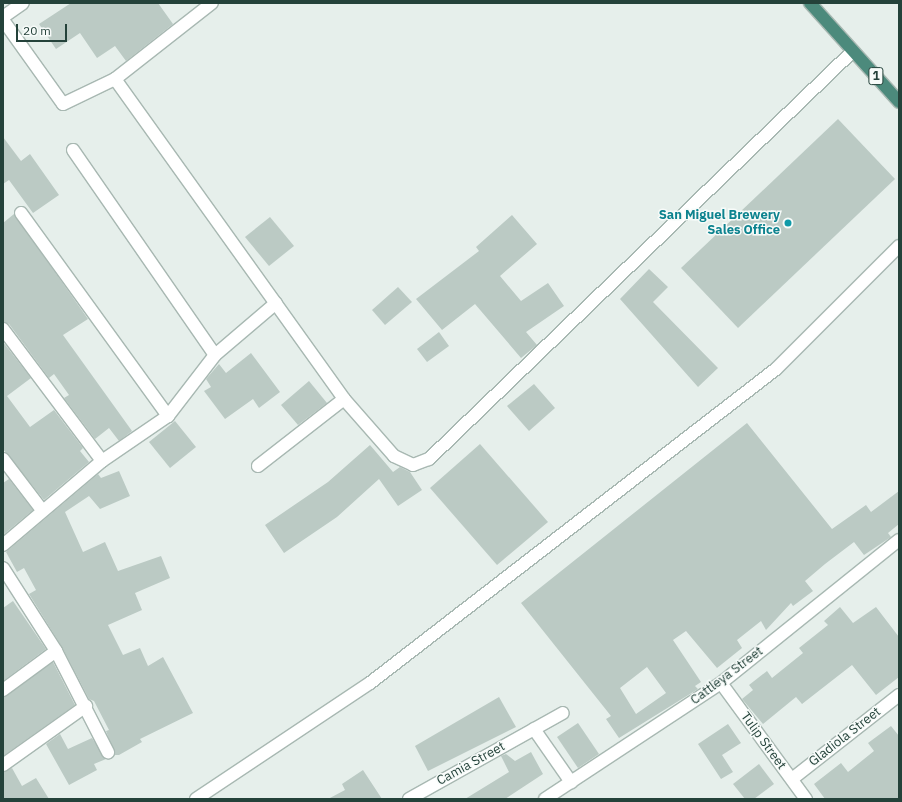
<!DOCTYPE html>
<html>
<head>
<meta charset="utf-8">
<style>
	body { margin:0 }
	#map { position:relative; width:902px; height:802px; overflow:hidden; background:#e6efeb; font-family:"IBM Plex Sans",sans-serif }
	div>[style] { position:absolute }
	.building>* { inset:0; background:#bbcac4 }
	.roads { filter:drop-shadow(1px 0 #a8b8b2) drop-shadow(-1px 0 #a8b8b2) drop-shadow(0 1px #a8b8b2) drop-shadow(0 -1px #a8b8b2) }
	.minor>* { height:12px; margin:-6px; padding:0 6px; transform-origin:6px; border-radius:6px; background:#fff }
	.trunk>* { height:12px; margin:-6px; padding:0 6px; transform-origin:6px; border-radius:6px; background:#4c8a7c }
	.dots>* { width:11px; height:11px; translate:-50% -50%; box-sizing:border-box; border:2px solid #f7fbf9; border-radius:50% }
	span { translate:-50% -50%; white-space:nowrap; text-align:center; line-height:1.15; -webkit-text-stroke:3px #f7fbf9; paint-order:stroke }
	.shield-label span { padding:1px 3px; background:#f7fbf9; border:1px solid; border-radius:3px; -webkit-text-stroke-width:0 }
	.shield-label { font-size:12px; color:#24423a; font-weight:700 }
	.culture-label { font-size:13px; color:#0d838f; font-weight:700 }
	.right { translate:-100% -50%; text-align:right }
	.street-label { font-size:13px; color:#24423a }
	.frame { position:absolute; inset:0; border:4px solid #24423a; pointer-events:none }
	.scale { position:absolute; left:16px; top:24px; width:51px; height:18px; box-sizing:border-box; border:2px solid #24423a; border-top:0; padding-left:5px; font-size:12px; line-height:14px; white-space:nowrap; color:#24423a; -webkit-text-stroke:3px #f7fbf9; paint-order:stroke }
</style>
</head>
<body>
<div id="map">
	<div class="building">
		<div style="clip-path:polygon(71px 3px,158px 3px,173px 24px,126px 61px,115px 46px,97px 58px,80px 33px,56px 49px,39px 24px)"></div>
		<div style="clip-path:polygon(838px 119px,895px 179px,738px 328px,681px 268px)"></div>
		<div style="clip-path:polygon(3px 137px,21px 161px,30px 154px,59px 195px,33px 213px,9px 180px,3px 184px)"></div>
		<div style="clip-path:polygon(14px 214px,88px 319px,63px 335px,132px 431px,119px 441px,109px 428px,95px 439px,64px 398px,69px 395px,54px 374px,49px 378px,9px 324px,3px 322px,3px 223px)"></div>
		<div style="clip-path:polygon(512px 215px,537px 244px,500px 276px,521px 301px,548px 283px,564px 306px,526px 332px,537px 345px,521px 358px,475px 304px,442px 330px,416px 299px,479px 251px,476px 247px)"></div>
		<div style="clip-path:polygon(270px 217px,294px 246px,269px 266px,245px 237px)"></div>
		<div style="clip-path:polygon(649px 269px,668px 287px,653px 302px,718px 368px,698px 387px,620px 299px)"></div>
		<div style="clip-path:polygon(398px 287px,412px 302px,385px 325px,372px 310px)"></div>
		<div style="clip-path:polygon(439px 332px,449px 346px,427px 362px,417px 349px)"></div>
		<div style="clip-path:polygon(3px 342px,31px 378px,7px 396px,30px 427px,54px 410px,83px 448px,80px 451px,89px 462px,44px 500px,3px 449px)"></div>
		<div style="clip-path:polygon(251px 353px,280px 392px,259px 408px,253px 399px,225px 419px,204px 391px,211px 387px,206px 379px,219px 364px,226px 373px)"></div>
		<div style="clip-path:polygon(309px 381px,327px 403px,298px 425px,281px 405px)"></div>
		<div style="clip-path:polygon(534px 384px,555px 408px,529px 431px,507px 406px)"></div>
		<div style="clip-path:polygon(175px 421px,196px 447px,170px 468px,149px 442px)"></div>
		<div style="clip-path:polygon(evenodd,747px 423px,832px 529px,866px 505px,871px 512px,899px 491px,899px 524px,888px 533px,891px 537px,864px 555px,854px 542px,825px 564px,805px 581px,813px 591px,793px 606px,791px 603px,766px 630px,761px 621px,737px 640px,742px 648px,717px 668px,686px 631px,673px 640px,701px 682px,695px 686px,698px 689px,619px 738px,606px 719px,611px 716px,521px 603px,747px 423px,647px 667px,666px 693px,636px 714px,620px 688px,647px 667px)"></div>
		<div style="clip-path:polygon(480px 444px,548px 522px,497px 565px,430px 488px)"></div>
		<div style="clip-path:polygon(370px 445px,393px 472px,400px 467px,410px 472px,422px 490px,398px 506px,379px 479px,337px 517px,284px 553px,265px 525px,328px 482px)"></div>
		<div style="clip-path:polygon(119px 471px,130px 496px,100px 509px,89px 496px,65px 512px,83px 552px,105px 542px,118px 571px,161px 556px,170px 578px,135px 593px,142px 610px,108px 625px,123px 655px,140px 648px,148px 666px,163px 657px,193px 713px,140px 739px,142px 742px,119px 755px,115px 755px,106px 731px,109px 730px,94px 701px,89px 699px,62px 647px,29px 594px,36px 590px,24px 568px,17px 572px,6px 552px,98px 474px,101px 478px)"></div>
		<div style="clip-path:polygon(9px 479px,33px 510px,3px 535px,3px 483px)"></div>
		<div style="clip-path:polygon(13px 601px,46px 649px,3px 681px,3px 608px)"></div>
		<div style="clip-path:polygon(840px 607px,853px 623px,876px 607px,899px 637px,899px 677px,876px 695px,852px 665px,802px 704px,796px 697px,763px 724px,742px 699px,753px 690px,749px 685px,767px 671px,772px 678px,803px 653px,799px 648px,828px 625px,824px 621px)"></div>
		<div style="clip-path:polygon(53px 662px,75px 705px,3px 756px,3px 697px)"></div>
		<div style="clip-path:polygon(499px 697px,516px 727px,428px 771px,415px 746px)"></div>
		<div style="clip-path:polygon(578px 723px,599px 754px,578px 768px,557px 737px)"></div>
		<div style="clip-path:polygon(728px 724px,741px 743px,722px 755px,733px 772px,721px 779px,698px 744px)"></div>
		<div style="clip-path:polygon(891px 726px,899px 736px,899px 799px,825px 799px,814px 784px,841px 763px,848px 772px,874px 751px,868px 743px)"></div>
		<div style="clip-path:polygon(60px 734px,68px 749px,92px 738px,106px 759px,94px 764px,97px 770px,69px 785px,46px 744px)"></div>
		<div style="clip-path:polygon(531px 752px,543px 774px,505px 799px,465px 799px,509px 772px,501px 756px,506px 754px,515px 761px)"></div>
		<div style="clip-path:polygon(759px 764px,774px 784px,754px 799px,745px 799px,733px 784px)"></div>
		<div style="clip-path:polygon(12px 768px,22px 786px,36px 778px,49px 799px,3px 799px,3px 772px)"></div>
		<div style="clip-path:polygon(363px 770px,382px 799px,328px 799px,345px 790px,342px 784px)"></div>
	</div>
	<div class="roads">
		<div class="minor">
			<div style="left:3px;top:17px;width:24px;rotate:-35deg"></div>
			<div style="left:3px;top:20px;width:103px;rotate:54.5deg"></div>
			<div style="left:63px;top:104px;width:58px;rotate:-25.7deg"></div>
			<div style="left:115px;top:79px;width:123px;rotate:-38.1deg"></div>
			<div style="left:115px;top:79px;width:393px;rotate:54.4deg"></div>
			<div style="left:344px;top:399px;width:76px;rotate:48.7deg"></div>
			<div style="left:394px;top:456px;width:21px;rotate:25deg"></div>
			<div style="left:413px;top:465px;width:17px;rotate:-21deg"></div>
			<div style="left:429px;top:459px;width:588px;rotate:-43.9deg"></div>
			<div style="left:73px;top:150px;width:249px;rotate:55.3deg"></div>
			<div style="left:21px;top:213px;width:251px;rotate:54.1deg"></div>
			<div style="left:3px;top:329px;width:165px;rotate:53.1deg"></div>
			<div style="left:3px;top:459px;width:64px;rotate:52.6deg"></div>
			<div style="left:258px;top:466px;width:109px;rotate:-37.9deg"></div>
			<div style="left:3px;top:545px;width:130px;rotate:-40.3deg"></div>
			<div style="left:102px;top:461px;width:80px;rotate:-34.3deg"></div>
			<div style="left:168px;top:416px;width:77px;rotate:-52.4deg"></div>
			<div style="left:215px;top:355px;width:80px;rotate:-40.4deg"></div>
			<div style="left:3px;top:568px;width:98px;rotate:57.4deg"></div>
			<div style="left:56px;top:651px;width:114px;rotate:62.8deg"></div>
			<div style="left:721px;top:683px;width:144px;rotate:53.8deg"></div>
			<div style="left:3px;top:690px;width:66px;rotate:-36.3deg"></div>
			<div style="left:534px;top:729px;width:65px;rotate:55.1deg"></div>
			<div style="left:3px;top:765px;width:102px;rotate:-35.4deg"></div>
			<div style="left:792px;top:779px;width:136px;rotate:-38.1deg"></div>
			<div style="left:196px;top:799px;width:209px;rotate:-33.7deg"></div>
			<div style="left:370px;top:683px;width:513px;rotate:-37.72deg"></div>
			<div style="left:776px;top:369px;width:174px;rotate:-45deg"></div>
			<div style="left:409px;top:799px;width:176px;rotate:-29.2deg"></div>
			<div style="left:545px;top:799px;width:211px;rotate:-33.4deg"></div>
			<div style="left:721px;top:683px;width:228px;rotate:-38.8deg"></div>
		</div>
		<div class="trunk">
			<div style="left:810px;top:3px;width:133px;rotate:48deg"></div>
		</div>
	</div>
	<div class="dots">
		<div style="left:788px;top:223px;background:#0f9aa8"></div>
	</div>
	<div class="shield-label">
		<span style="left:876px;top:76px">1</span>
	</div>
	<div class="culture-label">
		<span class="right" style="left:780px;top:223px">San Miguel Brewery<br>Sales Office</span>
	</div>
	<div class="street-label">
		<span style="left:727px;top:676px;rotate:-37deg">Cattleya Street</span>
		<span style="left:845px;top:737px;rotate:-38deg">Gladiola Street</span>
		<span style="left:763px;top:741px;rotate:54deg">Tulip Street</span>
		<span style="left:471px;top:764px;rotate:-29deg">Camia Street</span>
	</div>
	<div class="frame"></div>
	<div class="scale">20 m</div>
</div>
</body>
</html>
